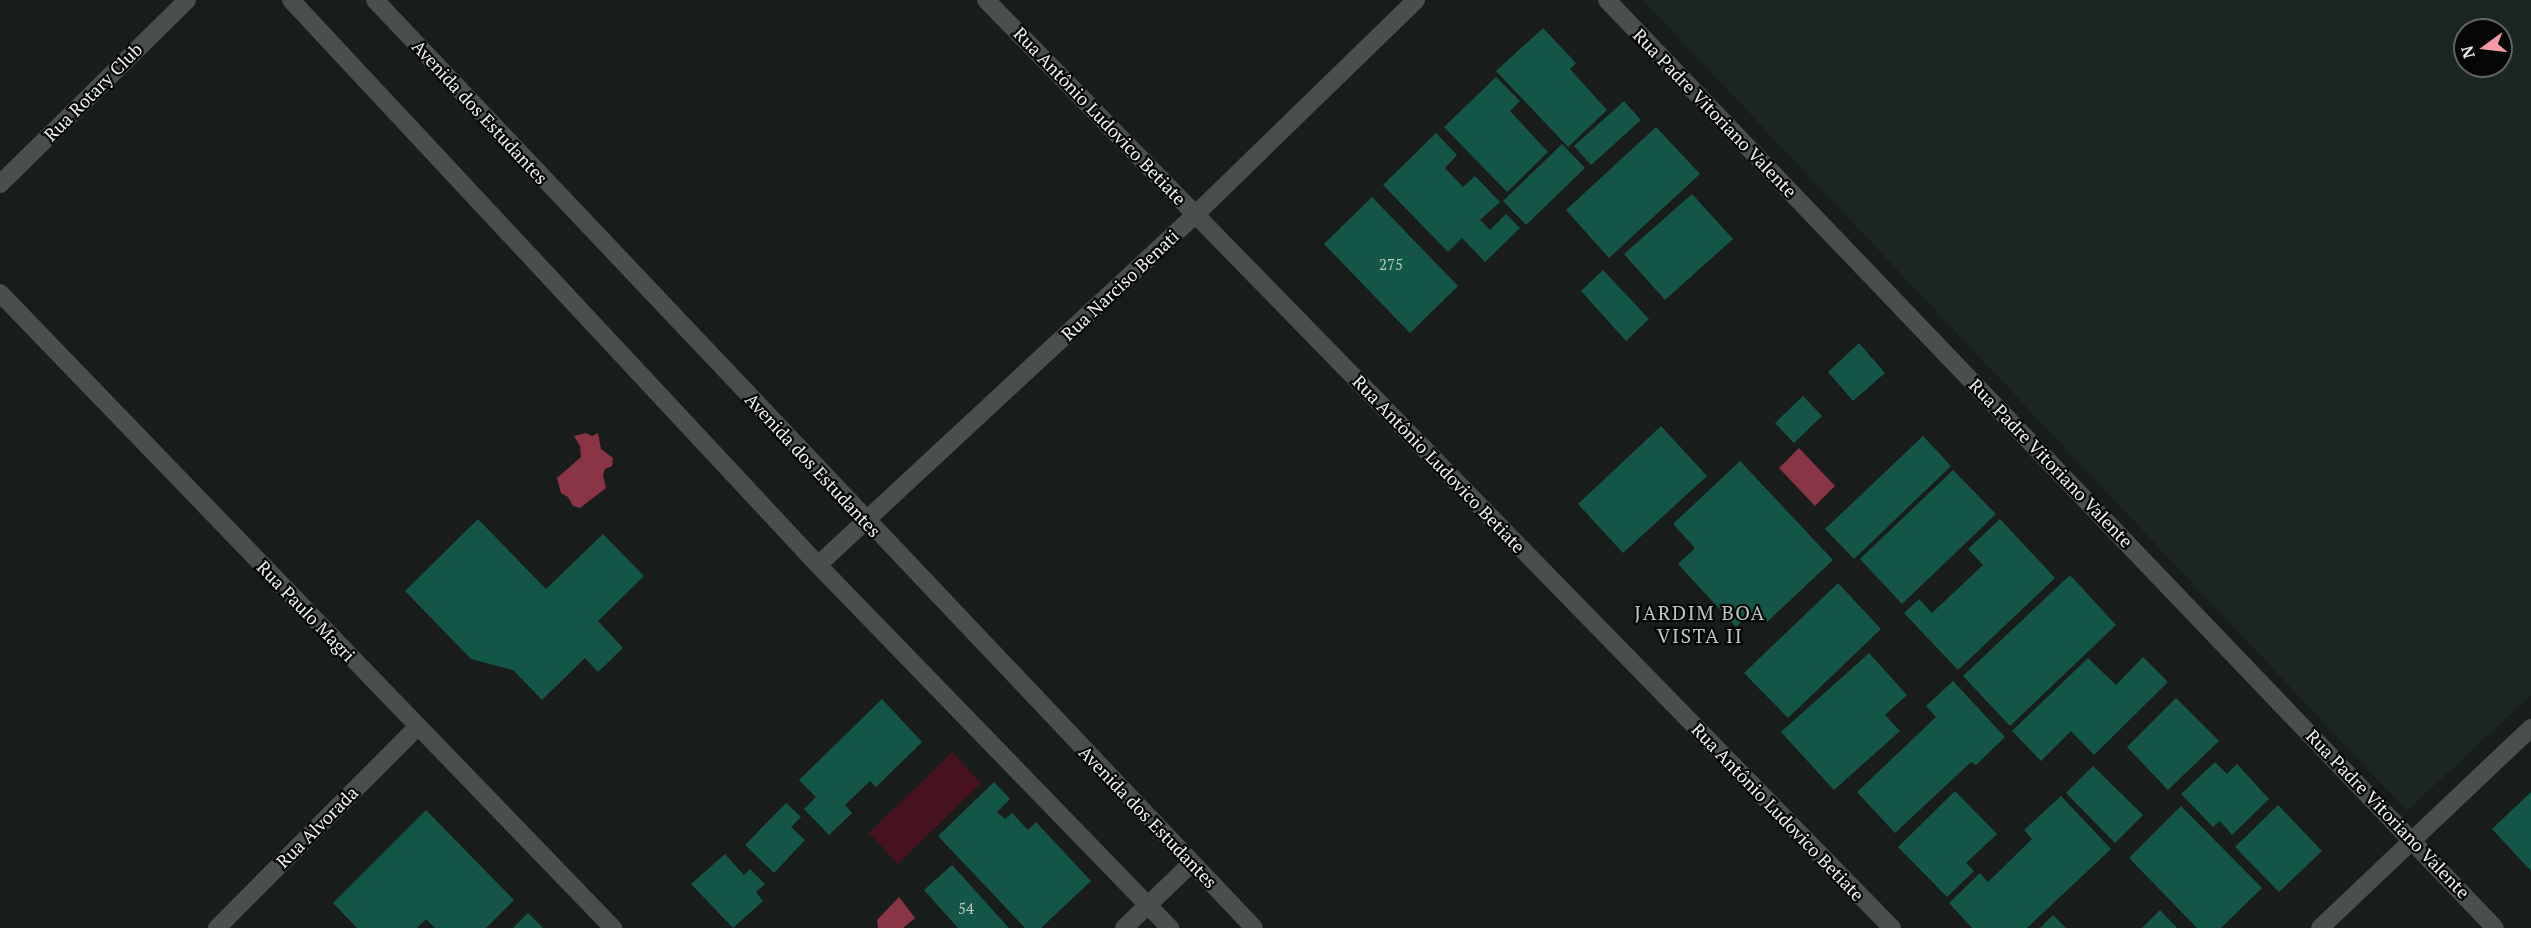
<!DOCTYPE html>
<html>
<head>
<meta charset="utf-8">
<style>
	body { margin:0 }
	#map { position:relative; width:2531px; height:928px; overflow:hidden; background:#181c1b; font-family:"PT Serif",serif }
	div>[style] { position:absolute }
	.built>* { inset:0; background:#1b2623 }
	.green>* { inset:0; background:#47121e }
	.water>* { inset:0; background:#8a3546 }
	.building>* { inset:0; background:#145647 }
	.minor>* { height:18px; margin:-9px; padding:0 9px; transform-origin:9px; border-radius:9px; background:#4a4e4d }
	span { translate:-50% -50%; white-space:nowrap; text-align:center; line-height:1.15; -webkit-text-stroke:4.5px #050606; paint-order:stroke }
	.number-label { font-size:15px; color:#b8cbc6 }
	.number-label span { -webkit-text-stroke-width:0 }
	.street-label { font-size:18px; color:#eff2f1 }
	.neighbourhood-label { font-size:20px; color:#c1c7c5; letter-spacing:1.5px }
	.north { position:absolute; left:2453px; top:18px; width:60px; height:60px; box-sizing:border-box; background:#050606; border:2px solid #636464; border-radius:50%; rotate:255deg; font-size:16px; font-weight:700; line-height:24px; text-align:center; color:#eff2f1 }
	.north::after { content:''; display:block; margin:auto; width:21px; height:27px; background:#f49aa6; clip-path:polygon(50% 0,100% 100%,50% 72%,0 100%) }
</style>
</head>
<body>
<div id="map">
	<div class="built">
		<div style="clip-path:polygon(evenodd,1643px 0,2531px 0,2531px 695px,2407px 811px,1643px 0,2465px 30px,2501px 30px,2501px 66px,2465px 66px,2465px 30px)"></div>
	</div>
	<div class="green">
		<div style="clip-path:polygon(952px 752px,981px 783px,898px 864px,869px 833px)"></div>
	</div>
	<div class="water">
		<div style="clip-path:polygon(586px 433px,592px 436px,598px 433px,601px 449px,613px 458px,612px 466px,605px 469px,603px 475px,606px 488px,580px 508px,573px 506px,568px 497px,561px 493px,557px 478px,581px 457px,580px 446px,574px 436px)"></div>
		<div style="clip-path:polygon(1799px 448px,1835px 486px,1815px 506px,1779px 468px)"></div>
		<div style="clip-path:polygon(899px 897px,915px 918px,903px 928px,878px 928px,877px 920px)"></div>
	</div>
	<div class="building">
		<div style="clip-path:polygon(1543px 28px,1576px 63px,1570px 69px,1607px 110px,1568px 147px,1496px 71px)"></div>
		<div style="clip-path:polygon(1496px 77px,1520px 101px,1510px 111px,1548px 152px,1507px 192px,1444px 127px)"></div>
		<div style="clip-path:polygon(1624px 101px,1641px 120px,1591px 165px,1574px 146px)"></div>
		<div style="clip-path:polygon(1656px 127px,1700px 174px,1609px 258px,1566px 210px)"></div>
		<div style="clip-path:polygon(1436px 133px,1457px 155px,1445px 168px,1463px 187px,1475px 176px,1500px 202px,1480px 220px,1490px 230px,1506px 214px,1520px 228px,1485px 262px,1462px 238px,1448px 252px,1383px 185px)"></div>
		<div style="clip-path:polygon(1562px 144px,1585px 168px,1526px 225px,1503px 201px)"></div>
		<div style="clip-path:polygon(1692px 194px,1733px 239px,1665px 300px,1624px 254px)"></div>
		<div style="clip-path:polygon(1372px 197px,1458px 286px,1410px 333px,1324px 244px)"></div>
		<div style="clip-path:polygon(1603px 270px,1649px 319px,1626px 341px,1581px 291px)"></div>
		<div style="clip-path:polygon(1859px 343px,1885px 373px,1853px 401px,1828px 372px)"></div>
		<div style="clip-path:polygon(1803px 396px,1822px 416px,1794px 443px,1775px 423px)"></div>
		<div style="clip-path:polygon(1661px 426px,1707px 476px,1623px 553px,1578px 504px)"></div>
		<div style="clip-path:polygon(1923px 436px,1951px 466px,1854px 559px,1825px 529px)"></div>
		<div style="clip-path:polygon(1740px 461px,1833px 560px,1767px 622px,1755px 609px,1736px 627px,1678px 564px,1695px 548px,1673px 524px)"></div>
		<div style="clip-path:polygon(1953px 470px,1996px 514px,1902px 604px,1860px 559px)"></div>
		<div style="clip-path:polygon(478px 519px,546px 589px,603px 534px,644px 576px,598px 621px,623px 648px,598px 672px,585px 658px,542px 700px,513px 670px,471px 659px,405px 591px)"></div>
		<div style="clip-path:polygon(2000px 519px,2055px 578px,1958px 670px,1904px 613px,1919px 599px,1932px 613px,1983px 565px,1968px 549px)"></div>
		<div style="clip-path:polygon(2070px 575px,2116px 625px,2010px 726px,1963px 676px)"></div>
		<div style="clip-path:polygon(1838px 583px,1881px 629px,1788px 718px,1744px 673px)"></div>
		<div style="clip-path:polygon(1869px 653px,1907px 695px,1885px 715px,1900px 731px,1834px 790px,1781px 732px)"></div>
		<div style="clip-path:polygon(2143px 657px,2168px 682px,2094px 755px,2071px 731px,2041px 761px,2012px 731px,2088px 658px,2116px 685px)"></div>
		<div style="clip-path:polygon(1953px 681px,2005px 737px,1976px 765px,1971px 762px,1895px 833px,1857px 792px,1936px 717px,1926px 706px)"></div>
		<div style="clip-path:polygon(2176px 698px,2219px 741px,2168px 790px,2127px 747px)"></div>
		<div style="clip-path:polygon(882px 699px,922px 742px,876px 787px,870px 781px,845px 805px,852px 813px,829px 835px,804px 809px,816px 797px,799px 780px)"></div>
		<div style="clip-path:polygon(2215px 762px,2227px 774px,2237px 764px,2269px 799px,2232px 835px,2220px 821px,2213px 827px,2181px 794px)"></div>
		<div style="clip-path:polygon(2093px 766px,2143px 815px,2115px 843px,2066px 793px)"></div>
		<div style="clip-path:polygon(994px 782px,1010px 799px,997px 812px,1005px 819px,1012px 813px,1028px 830px,1036px 822px,1091px 881px,1041px 928px,1025px 928px,938px 836px)"></div>
		<div style="clip-path:polygon(1955px 791px,1997px 834px,1966px 863px,1974px 871px,1947px 897px,1898px 847px)"></div>
		<div style="clip-path:polygon(2531px 792px,2531px 871px,2492px 829px)"></div>
		<div style="clip-path:polygon(2061px 796px,2111px 849px,2027px 928px,1972px 928px,1949px 903px,1980px 873px,1988px 882px,2032px 839px,2024px 830px)"></div>
		<div style="clip-path:polygon(786px 803px,801px 817px,791px 827px,805px 840px,774px 873px,745px 845px)"></div>
		<div style="clip-path:polygon(2278px 805px,2322px 851px,2279px 892px,2235px 847px)"></div>
		<div style="clip-path:polygon(2181px 806px,2262px 888px,2221px 928px,2197px 928px,2129px 858px)"></div>
		<div style="clip-path:polygon(426px 810px,514px 900px,486px 928px,435px 928px,426px 919px,417px 928px,357px 928px,333px 903px)"></div>
		<div style="clip-path:polygon(725px 854px,744px 875px,750px 869px,765px 884px,756px 892px,763px 901px,733px 928px,691px 884px)"></div>
		<div style="clip-path:polygon(952px 865px,1009px 928px,958px 928px,924px 890px)"></div>
		<div style="clip-path:polygon(2160px 910px,2177px 928px,2142px 928px)"></div>
		<div style="clip-path:polygon(528px 913px,543px 928px,513px 928px)"></div>
		<div style="clip-path:polygon(2053px 915px,2066px 928px,2040px 928px)"></div>
	</div>
	<div class="minor">
		<div style="left:291px;top:0;width:773px;rotate:46.99deg"></div>
		<div style="left:818px;top:565px;width:506px;rotate:45.88deg"></div>
		<div style="left:375px;top:0;width:1278px;rotate:46.55deg"></div>
		<div style="left:986px;top:0;width:1297px;rotate:45.69deg"></div>
		<div style="left:1607px;top:0;width:1284px;rotate:46.26deg"></div>
		<div style="left:0;top:184px;width:262px;rotate:-44.5deg"></div>
		<div style="left:0;top:293px;width:883px;rotate:46.01deg"></div>
		<div style="left:818px;top:565px;width:516px;rotate:-42.88deg"></div>
		<div style="left:1196px;top:214px;width:307px;rotate:-44.2deg"></div>
		<div style="left:217px;top:928px;width:284px;rotate:-45.1deg"></div>
		<div style="left:1124px;top:928px;width:94px;rotate:-43.7deg"></div>
		<div style="left:2320px;top:928px;width:291px;rotate:-43.5deg"></div>
	</div>
	<div class="number-label">
		<span style="left:1391px;top:265px">275</span>
		<span style="left:966px;top:909px">54</span>
	</div>
	<div class="street-label">
		<span style="left:93px;top:92px;rotate:-45deg">Rua Rotary Club</span>
		<span style="left:480px;top:112px;rotate:47deg">Avenida dos Estudantes</span>
		<span style="left:1715px;top:113px;rotate:46deg">Rua Padre Vitoriano Valente</span>
		<span style="left:1100px;top:116px;rotate:46deg">Rua Antônio Ludovico Betiate</span>
		<span style="left:1120px;top:285px;rotate:-43deg">Rua Narciso Benati</span>
		<span style="left:2051px;top:463px;rotate:46deg">Rua Padre Vitoriano Valente</span>
		<span style="left:1439px;top:464px;rotate:46deg">Rua Antônio Ludovico Betiate</span>
		<span style="left:813px;top:465px;rotate:47deg">Avenida dos Estudantes</span>
		<span style="left:306px;top:611px;rotate:46deg">Rua Paulo Magri</span>
		<span style="left:1778px;top:812px;rotate:46deg">Rua Antônio Ludovico Betiate</span>
		<span style="left:2388px;top:814px;rotate:46deg">Rua Padre Vitoriano Valente</span>
		<span style="left:1148px;top:817px;rotate:46deg">Avenida dos Estudantes</span>
		<span style="left:317px;top:827px;rotate:-45deg">Rua Alvorada</span>
	</div>
	<div class="neighbourhood-label">
		<span style="left:1700px;top:624px">JARDIM BOA<br>VISTA II</span>
	</div>
	<div class="north">N</div>
</div>
</body>
</html>
